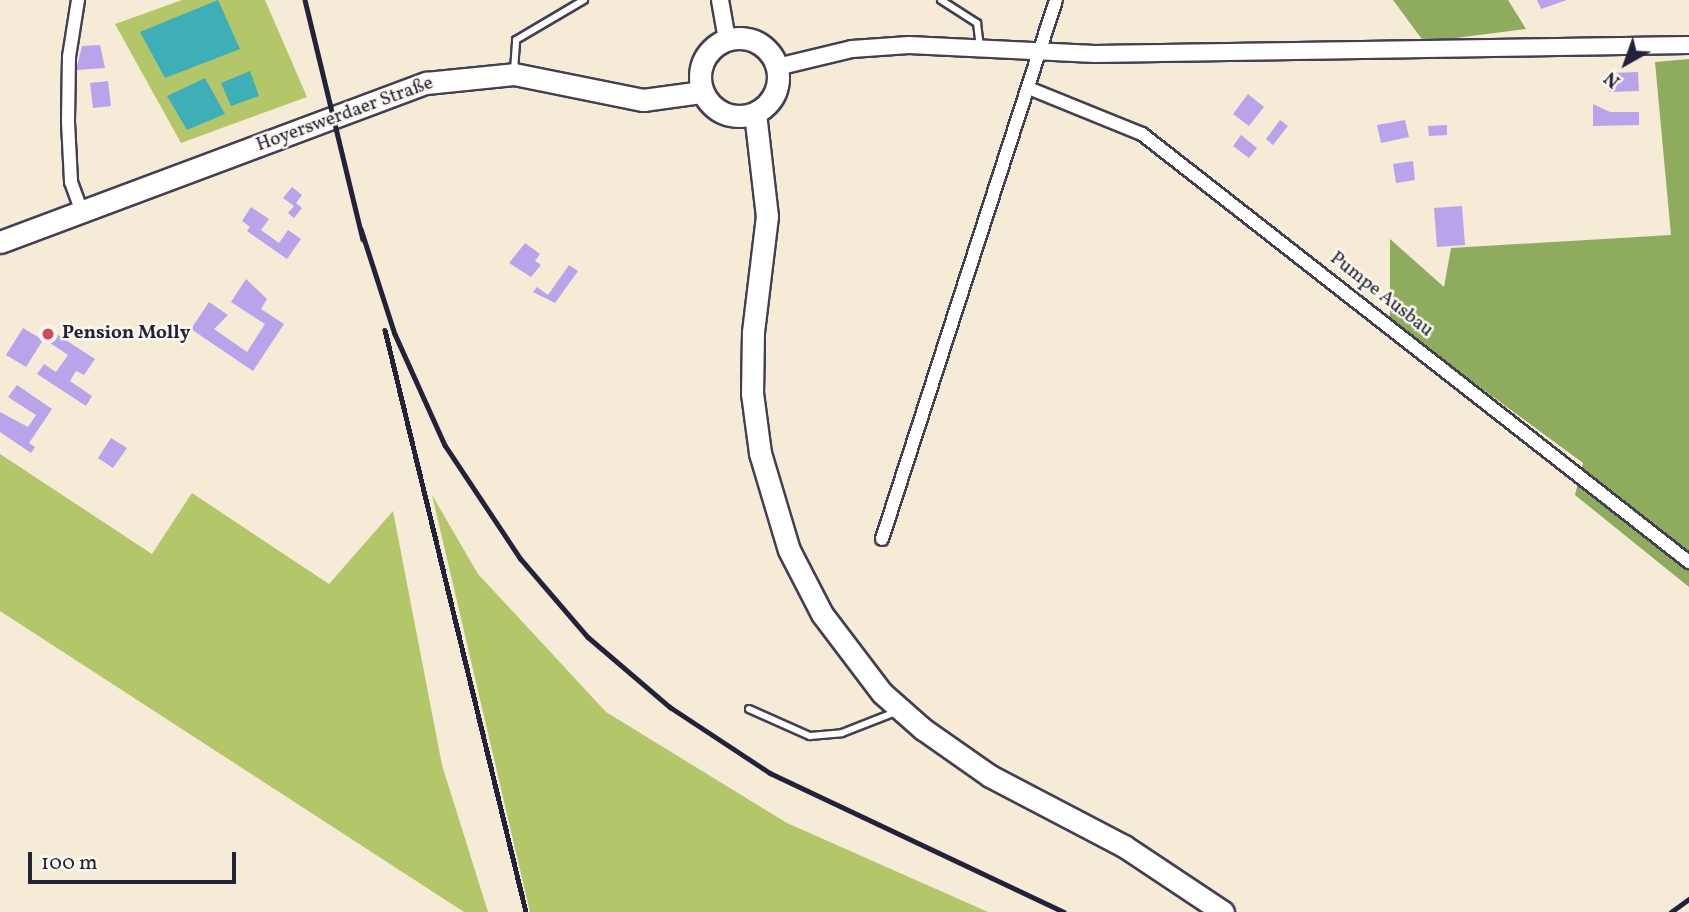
<!DOCTYPE html>
<html>
<head>
<meta charset="utf-8">
<style>
	body { margin:0 }
	#map { position:relative; width:1689px; height:912px; overflow:hidden; background:#f6ebd6; font-family:Vollkorn,serif }
	div>[style] { position:absolute }
	.green>* { inset:0; background:#b3c66a }
	.forest>* { inset:0; background:#8eab5e }
	.water>* { inset:0; background:#3eafb6 }
	.building>* { inset:0; background:#b8a4ea }
	.roads { filter:drop-shadow(2px 0 #424052) drop-shadow(-2px 0 #424052) drop-shadow(0 2px #424052) drop-shadow(0 -2px #424052) }
	.service>* { height:6px; margin:-3px; padding:0 3px; transform-origin:3px; border-radius:3px; background:#fff }
	.minor>* { height:12px; margin:-6px; padding:0 6px; transform-origin:6px; border-radius:6px; background:#fff }
	.tertiary>* { height:16px; margin:-8px; padding:0 8px; transform-origin:8px; border-radius:8px; background:#fff }
	.primary>* { height:21px; margin:-10.5px; padding:0 10.5px; transform-origin:10.5px; border-radius:10.5px; background:#fff }
	.primary>.ring { margin:-10.5px; padding:0; box-sizing:content-box; background:none; border:21px solid #fff; border-radius:50% }
	.rail>* { height:4.5px; margin:-2.25px; padding:0 2.25px; transform-origin:2.25px; border-radius:2.25px; background:#22223b }
	.dots>* { width:19px; height:19px; translate:-50% -50%; box-sizing:border-box; border:4px solid #fbf7ec; border-radius:50% }
	span { translate:-50% -50%; white-space:nowrap; text-align:center; line-height:1.15; -webkit-text-stroke:5px #fbf7ec; paint-order:stroke }
	.street-label { font-size:19px; color:#22223b }
	.poi-label { font-size:19px; color:#22223b; font-weight:700 }
	.left { translate:0 -50%; text-align:left }
	.north { position:absolute; left:1591px; top:28px; width:70px; height:70px; -webkit-text-stroke:5px #fbf7ec; paint-order:stroke; rotate:220deg; font-size:19px; font-weight:700; line-height:28px; text-align:center; color:#22223b }
	.north::after { content:''; display:block; margin:auto; width:24px; height:32px; background:#22223b; clip-path:polygon(50% 0,100% 100%,50% 72%,0 100%) }
	.scale { position:absolute; left:28px; top:852px; width:208px; height:32px; box-sizing:border-box; border:4px solid #22223b; border-top:0; padding-left:9px; font-size:21px; line-height:24px; white-space:nowrap; color:#22223b; -webkit-text-stroke:5px #fbf7ec; paint-order:stroke }
</style>
</head>
<body>
<div id="map">
	<div class="green">
		<div style="clip-path:polygon(182px 0,265px 0,307px 97px,181px 143px,115px 24px)"></div>
		<div style="clip-path:polygon(0 454px,152px 554px,192px 493px,329px 584px,393px 511px,442px 765px,488px 912px,464px 912px,0 611px)"></div>
		<div style="clip-path:polygon(432px 495px,478px 574px,606px 712px,787px 823px,988px 912px,530px 912px)"></div>
	</div>
	<div class="forest">
		<div style="clip-path:polygon(1393px 0,1508px 0,1526px 29px,1424px 42px)"></div>
		<div style="clip-path:polygon(1689px 59px,1689px 587px,1575px 495px,1583px 463px,1390px 321px,1390px 239px,1444px 287px,1451px 248px,1671px 235px,1655px 62px)"></div>
	</div>
	<div class="water">
		<div style="clip-path:polygon(218px 0,240px 49px,165px 78px,140px 32px)"></div>
		<div style="clip-path:polygon(250px 71px,259px 96px,231px 106px,221px 83px)"></div>
		<div style="clip-path:polygon(205px 78px,225px 114px,187px 130px,167px 96px)"></div>
	</div>
	<div class="building">
		<div style="clip-path:polygon(1537px 0,1567px 0,1541px 9px)"></div>
		<div style="clip-path:polygon(100px 45px,105px 68px,76px 70px,82px 46px)"></div>
		<div style="clip-path:polygon(1638px 72px,1639px 91px,1609px 92px,1609px 73px)"></div>
		<div style="clip-path:polygon(108px 81px,111px 106px,93px 108px,90px 83px)"></div>
		<div style="clip-path:polygon(1248px 94px,1264px 107px,1249px 126px,1233px 114px)"></div>
		<div style="clip-path:polygon(1593px 104px,1610px 112px,1639px 112px,1639px 125px,1593px 126px)"></div>
		<div style="clip-path:polygon(1280px 120px,1288px 126px,1273px 145px,1266px 139px)"></div>
		<div style="clip-path:polygon(1405px 120px,1409px 137px,1381px 143px,1377px 125px)"></div>
		<div style="clip-path:polygon(1447px 125px,1447px 135px,1429px 136px,1428px 126px)"></div>
		<div style="clip-path:polygon(1241px 135px,1257px 148px,1249px 158px,1233px 146px)"></div>
		<div style="clip-path:polygon(1413px 161px,1415px 180px,1396px 183px,1393px 164px)"></div>
		<div style="clip-path:polygon(292px 187px,302px 195px,296px 203px,302px 208px,294px 218px,288px 213px,294px 206px,283px 198px)"></div>
		<div style="clip-path:polygon(1462px 206px,1465px 245px,1437px 247px,1434px 208px)"></div>
		<div style="clip-path:polygon(251px 207px,269px 219px,261px 230px,279px 243px,288px 230px,301px 239px,287px 259px,247px 231px,250px 227px,242px 221px)"></div>
		<div style="clip-path:polygon(525px 243px,540px 254px,535px 261px,541px 265px,531px 277px,509px 263px)"></div>
		<div style="clip-path:polygon(569px 265px,578px 271px,555px 303px,533px 292px,537px 287px,548px 295px)"></div>
		<div style="clip-path:polygon(246px 279px,267px 299px,261px 309px,284px 324px,253px 371px,191px 329px,209px 302px,228px 315px,214px 329px,247px 352px,265px 324px,231px 302px)"></div>
		<div style="clip-path:polygon(23px 328px,43px 340px,26px 367px,6px 355px)"></div>
		<div style="clip-path:polygon(50px 330px,95px 359px,84px 375px,76px 371px,70px 381px,92px 396px,86px 406px,37px 374px,44px 364px,56px 372px,68px 355px,44px 339px)"></div>
		<div style="clip-path:polygon(17px 385px,52px 409px,29px 443px,35px 447px,31px 453px,0 432px,0 412px,28px 427px,36px 415px,8px 397px)"></div>
		<div style="clip-path:polygon(111px 438px,127px 448px,113px 468px,98px 458px)"></div>
	</div>
	<div class="roads">
		<div class="service">
			<div style="left:941px;top:0;width:43px;rotate:32.6deg"></div>
			<div style="left:977px;top:23px;width:23px;rotate:83deg"></div>
			<div style="left:514px;top:71px;width:31px;rotate:-86deg"></div>
			<div style="left:516px;top:40px;width:79px;rotate:-30.5deg"></div>
			<div style="left:749px;top:709px;width:67px;rotate:23.9deg"></div>
			<div style="left:810px;top:736px;width:32px;rotate:-5deg"></div>
			<div style="left:842px;top:733px;width:60px;rotate:-21.4deg"></div>
		</div>
		<div class="minor">
			<div style="left:78px;top:0;width:58px;rotate:99deg"></div>
			<div style="left:69px;top:57px;width:65px;rotate:90.9deg"></div>
			<div style="left:68px;top:122px;width:60px;rotate:87.1deg"></div>
			<div style="left:71px;top:182px;width:32px;rotate:70deg"></div>
			<div style="left:1031px;top:89px;width:120px;rotate:22.1deg"></div>
			<div style="left:1142px;top:134px;width:695px;rotate:38.04deg"></div>
			<div style="left:882px;top:539px;width:566px;rotate:-72.11deg"></div>
		</div>
		<div class="tertiary">
			<div style="left:720px;top:0;width:39px;rotate:80deg"></div>
			<div style="left:777px;top:67px;width:77px;rotate:-13.5deg"></div>
			<div style="left:852px;top:49px;width:57px;rotate:-4deg"></div>
			<div style="left:909px;top:45px;width:186px;rotate:2.8deg"></div>
			<div style="left:1095px;top:54px;width:594px;rotate:-0.87deg"></div>
		</div>
		<div class="primary">
			<div class="ring" style="left:700px;top:38px;width:57px;height:57px"></div>
			<div style="left:755px;top:113px;width:104px;rotate:83.4deg"></div>
			<div style="left:767px;top:216px;width:117px;rotate:96.9deg"></div>
			<div style="left:753px;top:332px;width:61px;rotate:90.9deg"></div>
			<div style="left:752px;top:393px;width:61px;rotate:82.4deg"></div>
			<div style="left:760px;top:453px;width:101px;rotate:73.4deg"></div>
			<div style="left:789px;top:550px;width:72px;rotate:62.7deg"></div>
			<div style="left:822px;top:614px;width:99px;rotate:52.8deg"></div>
			<div style="left:882px;top:693px;width:55px;rotate:41.3deg"></div>
			<div style="left:923px;top:729px;width:82px;rotate:35deg"></div>
			<div style="left:990px;top:776px;width:151px;rotate:27.6deg"></div>
			<div style="left:1124px;top:846px;width:119px;rotate:33.7deg"></div>
			<div style="left:0;top:242px;width:455px;rotate:-20.5deg"></div>
			<div style="left:426px;top:83px;width:88px;rotate:-5.8deg"></div>
			<div style="left:514px;top:74px;width:132px;rotate:11.4deg"></div>
			<div style="left:643px;top:100px;width:60px;rotate:-7.7deg"></div>
		</div>
	</div>
	<div class="rail">
		<div style="left:305px;top:0;width:246px;rotate:76.4deg"></div>
		<div style="left:361px;top:229px;width:110px;rotate:72.1deg"></div>
		<div style="left:395px;top:334px;width:122px;rotate:65.8deg"></div>
		<div style="left:445px;top:445px;width:136px;rotate:56.4deg"></div>
		<div style="left:520px;top:558px;width:104px;rotate:49.3deg"></div>
		<div style="left:588px;top:637px;width:108px;rotate:40.5deg"></div>
		<div style="left:670px;top:707px;width:120px;rotate:33.4deg"></div>
		<div style="left:770px;top:773px;width:325px;rotate:25.3deg"></div>
		<div style="left:385px;top:330px;width:599px;rotate:76.38deg"></div>
		<div style="left:1671px;top:912px;width:22px;rotate:-36deg"></div>
	</div>
	<div class="dots">
		<div style="left:48px;top:334px;background:#d1495b"></div>
	</div>
	<div class="street-label">
		<span style="left:345px;top:115px;rotate:-20deg">Hoyerswerdaer Straße</span>
		<span style="left:1381px;top:295px;rotate:38deg">Pumpe Ausbau</span>
	</div>
	<div class="poi-label">
		<span class="left" style="left:62px;top:334px">Pension Molly</span>
	</div>
	<div class="north">N</div>
	<div class="scale">100 m</div>
</div>
</body>
</html>
